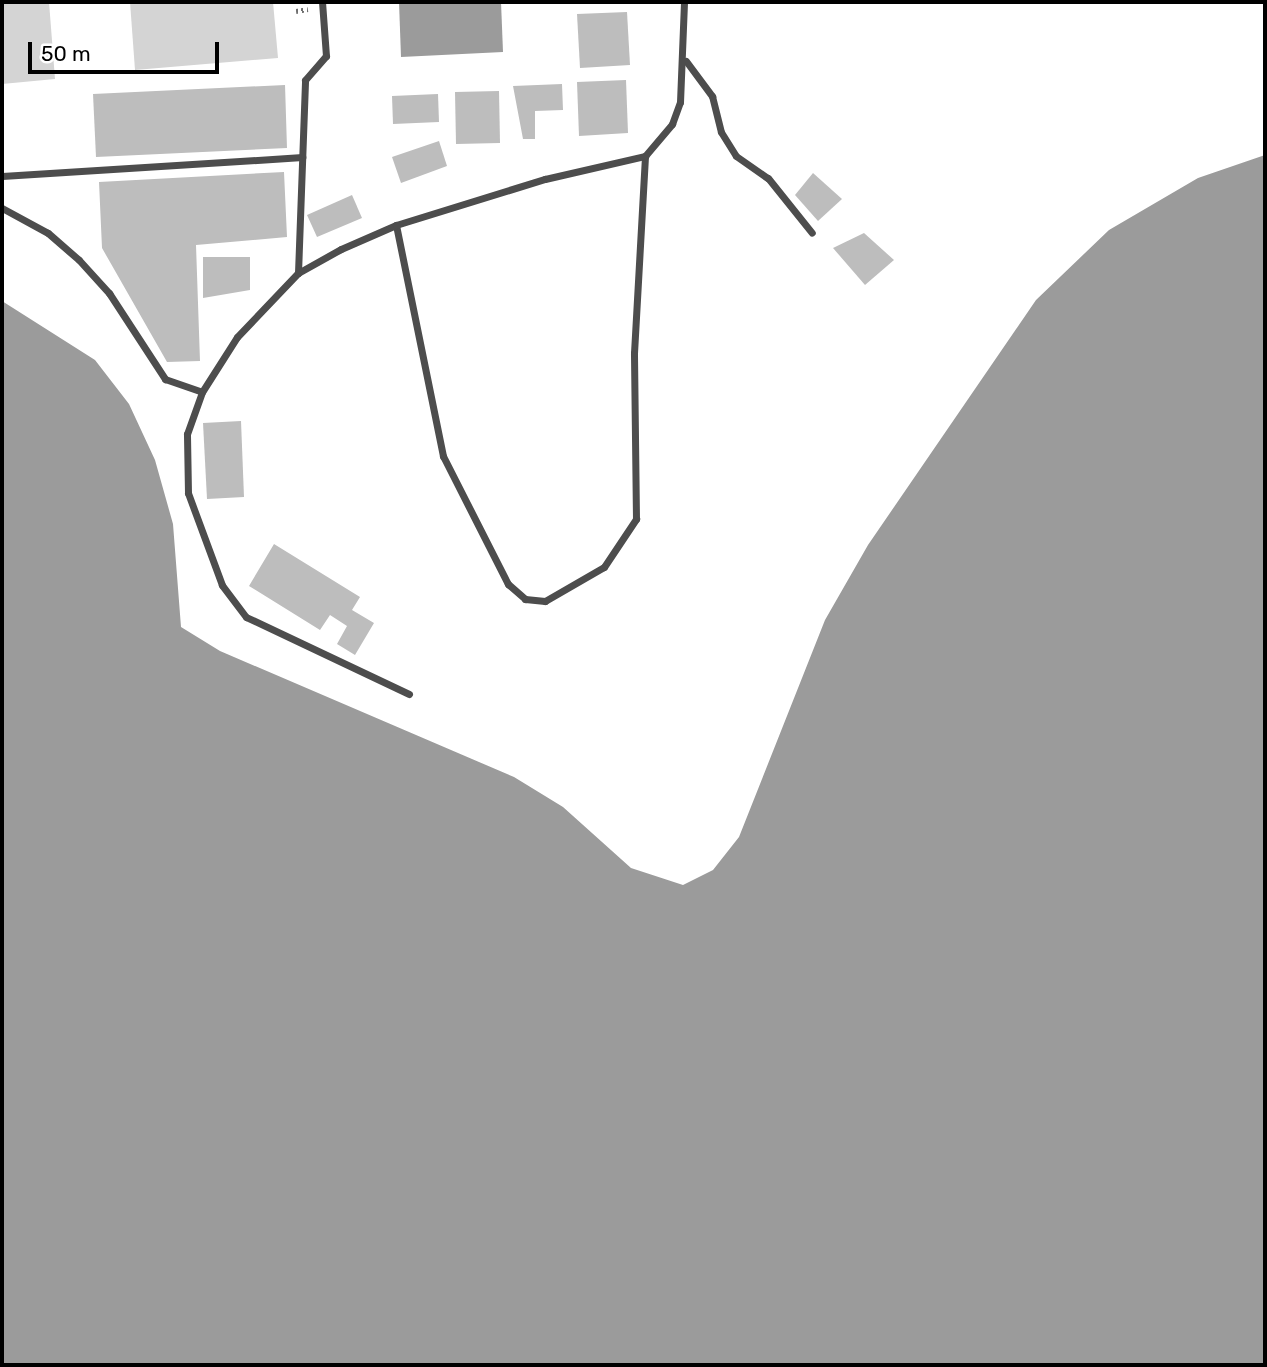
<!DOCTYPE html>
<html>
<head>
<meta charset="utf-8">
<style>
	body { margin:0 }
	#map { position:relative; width:1267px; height:1367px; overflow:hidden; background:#fff; font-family:Rubik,sans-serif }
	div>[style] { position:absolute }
	.green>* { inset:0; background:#d4d4d4 }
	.water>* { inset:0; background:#9b9b9b }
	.building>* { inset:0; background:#bdbdbd }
	.path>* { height:4.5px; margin-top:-2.25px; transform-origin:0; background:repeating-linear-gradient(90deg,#6f6f6f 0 2px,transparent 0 5.5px) }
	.street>* { height:7px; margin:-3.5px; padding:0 3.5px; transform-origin:3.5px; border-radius:3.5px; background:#4d4d4d }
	span { translate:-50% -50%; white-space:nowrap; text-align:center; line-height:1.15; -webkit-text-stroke:7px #fff; paint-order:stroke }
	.frame { position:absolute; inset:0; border:4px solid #000; pointer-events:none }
	.scale { position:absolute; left:28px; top:42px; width:191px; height:32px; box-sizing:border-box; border:4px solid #000; border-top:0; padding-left:9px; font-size:21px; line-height:24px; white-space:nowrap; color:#000; -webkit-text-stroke:5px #fff; paint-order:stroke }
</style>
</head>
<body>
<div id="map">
	<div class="green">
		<div style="clip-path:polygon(2px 2px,49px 2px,55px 79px,2px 84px)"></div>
		<div style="clip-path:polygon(130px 2px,273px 2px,278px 58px,135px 70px)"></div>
	</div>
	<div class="water">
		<div style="clip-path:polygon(399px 2px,501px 2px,503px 52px,401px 57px)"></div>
		<div style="clip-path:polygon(1265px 155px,1265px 1365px,2px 1365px,2px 301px,95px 360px,129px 404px,155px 460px,173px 524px,181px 627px,220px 651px,514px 777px,563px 807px,631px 868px,683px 885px,713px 870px,739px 837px,825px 620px,868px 545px,1036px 300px,1109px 230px,1198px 178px)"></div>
	</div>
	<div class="building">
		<div style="clip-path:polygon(627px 12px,630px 65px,580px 68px,577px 14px)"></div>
		<div style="clip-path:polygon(626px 80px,628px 133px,579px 136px,577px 82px)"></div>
		<div style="clip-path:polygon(562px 84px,563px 110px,535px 111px,535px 139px,523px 139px,513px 86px)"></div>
		<div style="clip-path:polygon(285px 85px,287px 148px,96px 157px,93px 94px)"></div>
		<div style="clip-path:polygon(499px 91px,500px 143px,456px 144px,455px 92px)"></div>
		<div style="clip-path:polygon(438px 94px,439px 122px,393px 124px,392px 96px)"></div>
		<div style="clip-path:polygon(439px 141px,447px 166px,401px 183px,392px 157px)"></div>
		<div style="clip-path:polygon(284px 172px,287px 237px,196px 245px,200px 361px,167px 362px,102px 248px,99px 182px)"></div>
		<div style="clip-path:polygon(813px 173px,842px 199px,818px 221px,795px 195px)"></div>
		<div style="clip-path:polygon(352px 195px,362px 218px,317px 237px,307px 215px)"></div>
		<div style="clip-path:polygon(864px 233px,894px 260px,865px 285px,833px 248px)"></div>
		<div style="clip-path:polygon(203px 257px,250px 257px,250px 290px,203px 298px)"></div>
		<div style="clip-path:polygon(241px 421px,244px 497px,207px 499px,203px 423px)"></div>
		<div style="clip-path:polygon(274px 544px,360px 597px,352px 610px,374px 623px,355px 655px,337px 644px,347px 626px,330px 615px,320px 630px,249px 586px)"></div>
	</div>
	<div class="path">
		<div style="left:296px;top:11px;width:12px;rotate:-9deg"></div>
	</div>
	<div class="street">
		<div style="left:686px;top:61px;width:44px;rotate:53.4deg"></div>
		<div style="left:712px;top:96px;width:37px;rotate:76deg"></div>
		<div style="left:721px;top:132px;width:28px;rotate:58deg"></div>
		<div style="left:736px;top:156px;width:39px;rotate:35deg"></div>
		<div style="left:768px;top:178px;width:70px;rotate:51.3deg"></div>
		<div style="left:2px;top:176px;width:301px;rotate:-3.6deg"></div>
		<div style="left:2px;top:208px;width:52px;rotate:28.5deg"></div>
		<div style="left:48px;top:233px;width:41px;rotate:41.1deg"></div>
		<div style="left:79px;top:260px;width:45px;rotate:47.7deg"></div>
		<div style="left:109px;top:293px;width:103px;rotate:56.9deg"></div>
		<div style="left:165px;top:379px;width:39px;rotate:19deg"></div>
		<div style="left:396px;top:225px;width:236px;rotate:78.5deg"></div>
		<div style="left:443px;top:456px;width:144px;rotate:63.1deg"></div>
		<div style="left:508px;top:584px;width:23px;rotate:41deg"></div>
		<div style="left:525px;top:599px;width:20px;rotate:6deg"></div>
		<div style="left:545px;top:601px;width:68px;rotate:-30deg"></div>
		<div style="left:604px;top:567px;width:58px;rotate:-56.3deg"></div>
		<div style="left:636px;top:519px;width:166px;rotate:-90.7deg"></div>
		<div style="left:634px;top:353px;width:197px;rotate:-86.8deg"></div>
		<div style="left:298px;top:273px;width:193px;rotate:-87.9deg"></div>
		<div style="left:305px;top:80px;width:32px;rotate:-49deg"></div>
		<div style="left:326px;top:56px;width:54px;rotate:-94.2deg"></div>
		<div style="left:409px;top:694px;width:180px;rotate:-154.7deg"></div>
		<div style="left:246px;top:617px;width:40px;rotate:-127deg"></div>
		<div style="left:222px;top:585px;width:98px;rotate:-110.3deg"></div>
		<div style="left:188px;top:493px;width:59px;rotate:-91deg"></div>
		<div style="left:187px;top:434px;width:45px;rotate:-70.3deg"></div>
		<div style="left:202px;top:392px;width:65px;rotate:-57.5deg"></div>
		<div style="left:237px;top:337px;width:88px;rotate:-46.4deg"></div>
		<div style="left:298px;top:273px;width:49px;rotate:-29.2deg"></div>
		<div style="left:341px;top:249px;width:60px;rotate:-23.6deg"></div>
		<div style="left:396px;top:225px;width:156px;rotate:-17.2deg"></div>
		<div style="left:545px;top:179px;width:103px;rotate:-13deg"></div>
		<div style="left:645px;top:156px;width:42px;rotate:-49.8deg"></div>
		<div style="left:672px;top:124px;width:23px;rotate:-70deg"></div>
		<div style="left:680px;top:102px;width:100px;rotate:-87.7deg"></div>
	</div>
	<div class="frame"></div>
	<div class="scale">50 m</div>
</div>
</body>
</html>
